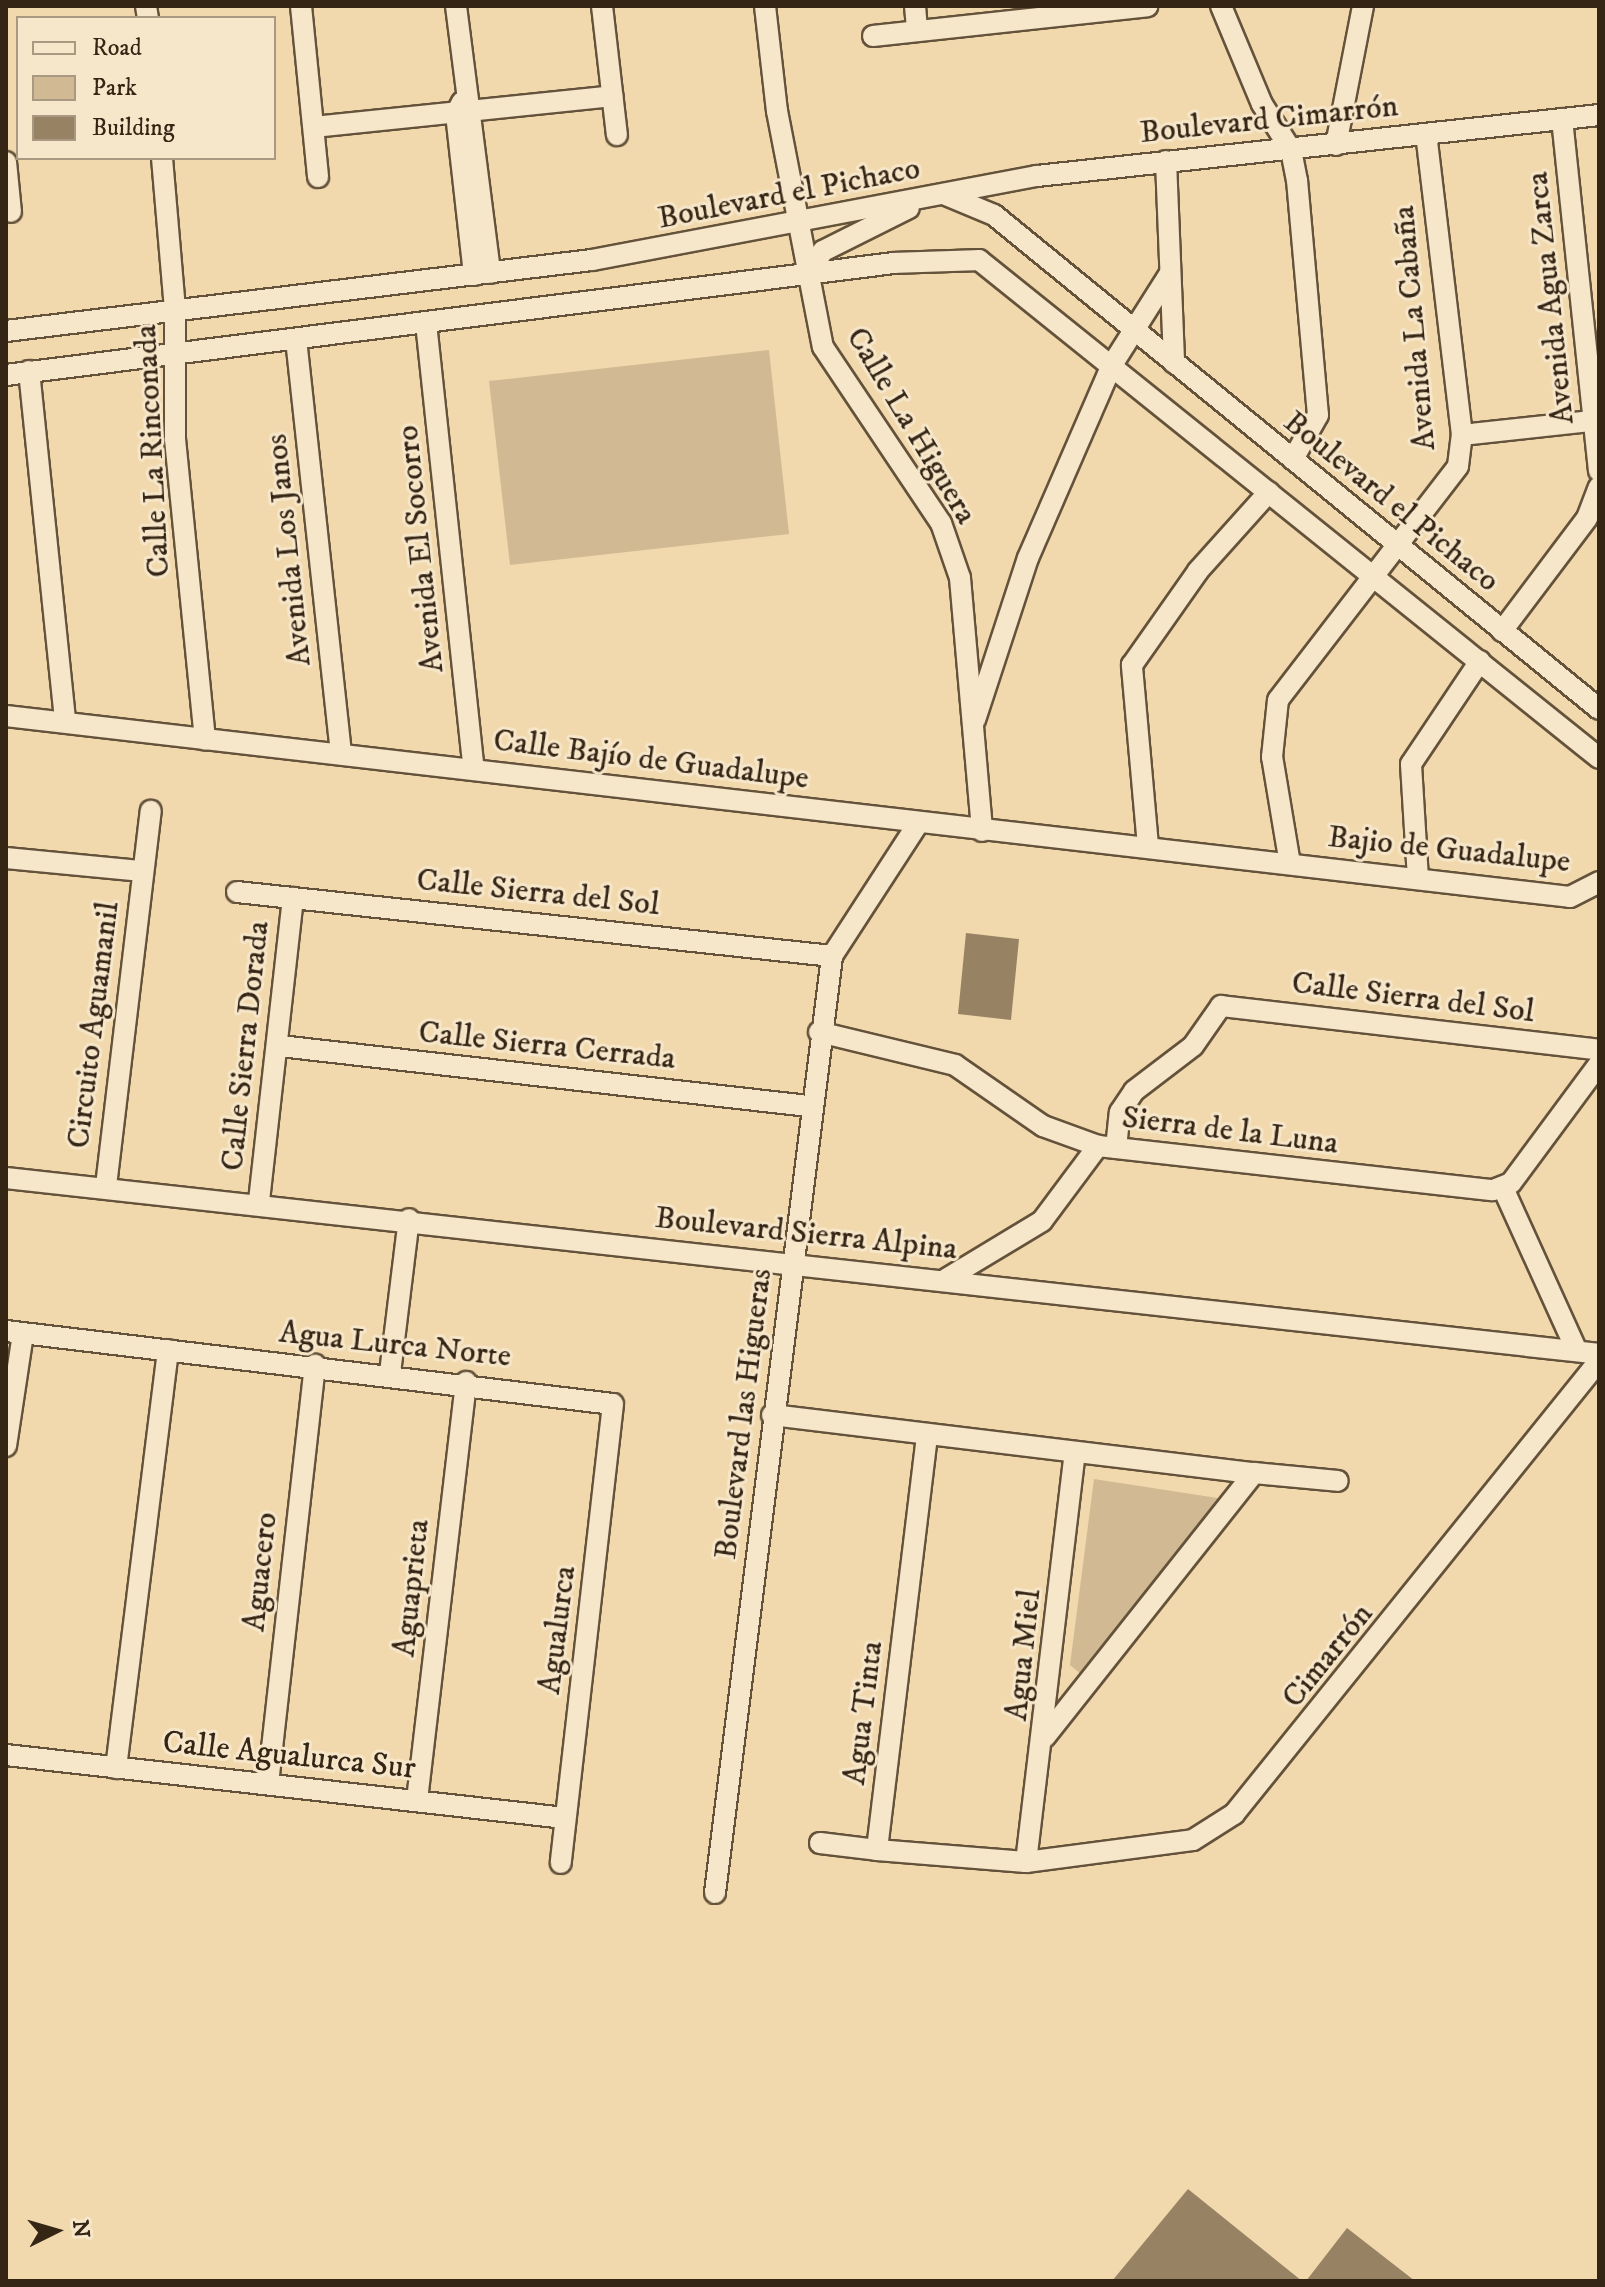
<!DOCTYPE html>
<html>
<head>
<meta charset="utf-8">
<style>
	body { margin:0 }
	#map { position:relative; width:1605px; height:2287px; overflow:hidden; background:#f1d9ad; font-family:"IM FELL DW Pica",serif }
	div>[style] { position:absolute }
	.green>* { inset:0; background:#d1ba93 }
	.building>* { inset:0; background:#978364 }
	.roads { filter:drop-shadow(2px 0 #64523b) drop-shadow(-2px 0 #64523b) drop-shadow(0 2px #64523b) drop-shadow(0 -2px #64523b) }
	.minor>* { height:20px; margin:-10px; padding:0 10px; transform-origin:10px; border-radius:10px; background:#f6e6ca }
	span { translate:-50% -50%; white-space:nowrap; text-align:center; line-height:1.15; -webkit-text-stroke:6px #f6e6ca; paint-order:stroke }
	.street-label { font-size:32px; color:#352515 }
	.frame { position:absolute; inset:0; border:8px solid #352515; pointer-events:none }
	.legend { position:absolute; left:16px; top:16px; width:260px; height:144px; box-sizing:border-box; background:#f6e6ca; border:2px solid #a99982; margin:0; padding:10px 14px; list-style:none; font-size:24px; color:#352515 }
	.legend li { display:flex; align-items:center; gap:16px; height:40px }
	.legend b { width:40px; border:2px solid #a99982 }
	.north { position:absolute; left:16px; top:2191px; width:80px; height:80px; -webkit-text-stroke:6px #f6e6ca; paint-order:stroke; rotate:85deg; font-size:22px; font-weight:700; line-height:32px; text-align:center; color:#352515 }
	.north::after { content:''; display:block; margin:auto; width:28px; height:36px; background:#352515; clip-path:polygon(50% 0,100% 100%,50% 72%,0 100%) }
</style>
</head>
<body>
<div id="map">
	<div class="green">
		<div style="clip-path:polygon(769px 350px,789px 534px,510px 565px,489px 381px)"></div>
		<div style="clip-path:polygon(1094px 1479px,1224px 1499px,1082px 1675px,1070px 1665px)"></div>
	</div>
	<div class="building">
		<div style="clip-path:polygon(966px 933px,1019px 939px,1011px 1020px,958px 1014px)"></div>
		<div style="clip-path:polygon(1188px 2189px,1302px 2281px,1112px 2281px)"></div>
		<div style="clip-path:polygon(1347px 2228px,1415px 2281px,1306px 2281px)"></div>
	</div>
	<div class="roads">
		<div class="minor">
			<div style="left:146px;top:6px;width:12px;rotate:81deg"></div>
			<div style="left:301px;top:6px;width:172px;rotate:84.3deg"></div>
			<div style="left:456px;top:6px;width:269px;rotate:82.7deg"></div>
			<div style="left:602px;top:6px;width:130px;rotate:83.4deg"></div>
			<div style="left:765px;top:6px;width:106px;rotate:83.5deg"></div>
			<div style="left:777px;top:111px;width:240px;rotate:79deg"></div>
			<div style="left:823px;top:347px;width:212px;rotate:56.2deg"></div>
			<div style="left:941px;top:523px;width:58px;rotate:70.9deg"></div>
			<div style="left:960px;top:578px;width:254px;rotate:85deg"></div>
			<div style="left:915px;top:6px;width:25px;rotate:85deg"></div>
			<div style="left:1221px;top:6px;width:106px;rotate:67.3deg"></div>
			<div style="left:1262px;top:104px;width:54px;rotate:57.8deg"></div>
			<div style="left:1291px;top:150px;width:31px;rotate:79deg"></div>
			<div style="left:1297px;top:180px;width:236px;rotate:84.9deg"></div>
			<div style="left:1318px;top:415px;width:51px;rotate:119.6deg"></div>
			<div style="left:873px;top:36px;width:276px;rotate:-6.2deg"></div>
			<div style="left:462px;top:102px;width:13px;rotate:117deg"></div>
			<div style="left:456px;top:114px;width:162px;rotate:83.6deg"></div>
			<div style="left:1562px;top:119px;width:354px;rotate:84deg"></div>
			<div style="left:314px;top:127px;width:300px;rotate:-5.9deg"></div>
			<div style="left:1336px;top:145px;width:142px;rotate:-79deg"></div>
			<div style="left:162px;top:158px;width:153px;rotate:85.1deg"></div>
			<div style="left:175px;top:310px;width:129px;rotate:90deg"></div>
			<div style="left:175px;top:439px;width:302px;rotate:84.3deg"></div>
			<div style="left:1166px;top:161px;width:202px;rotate:87.7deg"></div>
			<div style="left:6px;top:162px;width:50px;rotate:84.3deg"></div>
			<div style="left:946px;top:195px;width:52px;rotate:22.6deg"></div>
			<div style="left:994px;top:215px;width:781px;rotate:39.23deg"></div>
			<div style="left:809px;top:273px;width:26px;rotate:-58deg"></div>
			<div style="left:823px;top:251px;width:96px;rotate:-26.6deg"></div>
			<div style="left:426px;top:323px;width:449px;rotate:83.9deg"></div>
			<div style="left:6px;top:331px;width:590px;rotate:-6.91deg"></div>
			<div style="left:592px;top:260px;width:453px;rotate:-10.7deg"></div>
			<div style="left:1037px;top:176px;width:565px;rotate:-6.19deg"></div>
			<div style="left:296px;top:339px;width:417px;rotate:83.8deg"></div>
			<div style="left:29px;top:371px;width:353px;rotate:84.1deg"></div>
			<div style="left:6px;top:375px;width:895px;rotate:-7.19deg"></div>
			<div style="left:894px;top:263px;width:85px;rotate:-2deg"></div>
			<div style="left:979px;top:260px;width:795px;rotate:38.77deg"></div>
			<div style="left:1462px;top:435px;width:138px;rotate:-6.2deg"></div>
			<div style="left:1502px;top:631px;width:141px;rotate:-53deg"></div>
			<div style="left:1587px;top:518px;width:33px;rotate:-69deg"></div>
			<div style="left:6px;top:716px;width:1574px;rotate:6.6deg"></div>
			<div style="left:1570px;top:897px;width:33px;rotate:-27deg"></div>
			<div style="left:975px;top:720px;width:170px;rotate:-71.9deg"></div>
			<div style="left:1028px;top:558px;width:210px;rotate:-66.5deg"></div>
			<div style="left:1112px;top:365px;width:107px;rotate:-57.7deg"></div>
			<div style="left:1148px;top:846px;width:182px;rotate:-95.1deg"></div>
			<div style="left:1132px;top:665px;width:115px;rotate:-54.9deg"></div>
			<div style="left:1198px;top:571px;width:106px;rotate:-48.1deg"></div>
			<div style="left:6px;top:858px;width:137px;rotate:5.5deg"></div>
			<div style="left:1290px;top:864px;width:109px;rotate:-99.5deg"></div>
			<div style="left:1272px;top:757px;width:57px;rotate:-84deg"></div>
			<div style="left:1278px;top:700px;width:295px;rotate:-52.4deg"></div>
			<div style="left:1458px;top:466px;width:31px;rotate:-83deg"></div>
			<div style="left:1462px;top:435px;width:303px;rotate:-96.8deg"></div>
			<div style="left:1418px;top:879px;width:115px;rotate:-93.5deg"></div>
			<div style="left:1411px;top:764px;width:124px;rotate:-56.2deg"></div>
			<div style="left:237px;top:892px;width:598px;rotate:6.14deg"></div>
			<div style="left:819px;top:1032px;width:140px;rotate:13.6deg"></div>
			<div style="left:955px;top:1065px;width:107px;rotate:34.7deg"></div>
			<div style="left:1043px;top:1126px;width:59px;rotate:20deg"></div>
			<div style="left:1098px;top:1146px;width:397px;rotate:6.4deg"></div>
			<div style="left:1493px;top:1190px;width:19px;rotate:-21deg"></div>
			<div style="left:1511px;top:1183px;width:148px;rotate:-53.5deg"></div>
			<div style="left:280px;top:1046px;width:531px;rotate:6.48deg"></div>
			<div style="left:1116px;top:1148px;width:36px;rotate:-84deg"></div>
			<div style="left:1120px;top:1112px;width:25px;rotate:-56deg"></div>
			<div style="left:1134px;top:1091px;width:74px;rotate:-37.3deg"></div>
			<div style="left:1193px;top:1046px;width:49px;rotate:-55deg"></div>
			<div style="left:1221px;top:1006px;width:381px;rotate:6.6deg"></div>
			<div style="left:6px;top:1178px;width:1603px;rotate:6.3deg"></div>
			<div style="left:106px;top:1186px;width:378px;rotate:-83.2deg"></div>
			<div style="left:1503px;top:1188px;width:179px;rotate:65.6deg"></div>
			<div style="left:259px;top:1201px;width:305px;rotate:-83.6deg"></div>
			<div style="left:946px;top:1279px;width:112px;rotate:-31.1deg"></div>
			<div style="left:1042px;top:1221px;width:94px;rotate:-53.3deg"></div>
			<div style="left:6px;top:1331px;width:611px;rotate:6.86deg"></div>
			<div style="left:613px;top:1404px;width:462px;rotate:96.5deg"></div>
			<div style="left:390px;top:1373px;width:155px;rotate:-83deg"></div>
			<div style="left:772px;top:1415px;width:485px;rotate:6.9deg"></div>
			<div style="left:1254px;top:1473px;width:337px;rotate:128.4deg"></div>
			<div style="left:927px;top:1436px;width:417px;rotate:96.9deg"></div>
			<div style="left:877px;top:1850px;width:149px;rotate:4.6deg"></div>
			<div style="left:1026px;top:1862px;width:168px;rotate:-7.5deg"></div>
			<div style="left:1193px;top:1840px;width:49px;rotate:-32.4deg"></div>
			<div style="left:1234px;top:1814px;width:582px;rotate:-51.14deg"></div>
			<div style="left:6px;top:1446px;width:114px;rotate:-81.4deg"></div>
			<div style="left:1254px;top:1473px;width:84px;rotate:5.4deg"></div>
			<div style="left:6px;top:1755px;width:563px;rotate:6.43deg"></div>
			<div style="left:116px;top:1768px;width:421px;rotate:-82.9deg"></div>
			<div style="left:268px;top:1784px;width:422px;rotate:-83.6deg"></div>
			<div style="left:417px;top:1800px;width:421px;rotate:-83.3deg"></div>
			<div style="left:820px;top:1843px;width:57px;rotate:7deg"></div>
			<div style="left:1026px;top:1862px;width:412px;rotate:-83.2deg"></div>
			<div style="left:715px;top:1893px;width:944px;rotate:-82.88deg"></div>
			<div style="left:832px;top:956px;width:156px;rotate:-57deg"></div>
		</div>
	</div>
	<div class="street-label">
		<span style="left:1269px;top:120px;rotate:-6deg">Boulevard Cimarrón</span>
		<span style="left:789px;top:194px;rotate:-11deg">Boulevard el Pichaco</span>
		<span style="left:1551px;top:298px;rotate:-96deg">Avenida Agua Zarca</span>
		<span style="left:1415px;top:328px;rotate:-95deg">Avenida La Cabaña</span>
		<span style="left:911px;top:426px;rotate:59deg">Calle La Higuera</span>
		<span style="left:153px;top:451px;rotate:-93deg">Calle La Rinconada</span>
		<span style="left:1391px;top:502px;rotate:39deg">Boulevard el Pichaco</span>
		<span style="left:421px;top:549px;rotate:-96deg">Avenida El Socorro</span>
		<span style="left:289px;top:550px;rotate:-96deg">Avenida Los Janos</span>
		<span style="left:651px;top:760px;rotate:7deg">Calle Bajío de Guadalupe</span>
		<span style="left:1449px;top:850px;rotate:6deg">Bajio de Guadalupe</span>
		<span style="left:538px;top:893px;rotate:6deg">Calle Sierra del Sol</span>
		<span style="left:1413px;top:998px;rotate:7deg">Calle Sierra del Sol</span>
		<span style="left:94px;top:1025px;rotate:-83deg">Circuito Aguamanil</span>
		<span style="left:246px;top:1046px;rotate:-84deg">Calle Sierra Dorada</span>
		<span style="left:547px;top:1046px;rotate:6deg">Calle Sierra Cerrada</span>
		<span style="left:1230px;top:1131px;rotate:7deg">Sierra de la Luna</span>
		<span style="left:806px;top:1234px;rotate:6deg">Boulevard Sierra Alpina</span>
		<span style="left:395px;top:1345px;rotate:6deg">Agua Lurca Norte</span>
		<span style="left:744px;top:1414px;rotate:-83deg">Boulevard las Higueras</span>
		<span style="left:261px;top:1572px;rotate:-84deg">Aguacero</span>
		<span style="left:412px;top:1588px;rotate:-84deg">Aguaprieta</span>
		<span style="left:558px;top:1630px;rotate:-83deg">Agualurca</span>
		<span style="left:1024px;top:1655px;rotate:-84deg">Agua Miel</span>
		<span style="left:1328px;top:1656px;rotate:-51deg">Cimarrón</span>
		<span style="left:864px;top:1713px;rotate:-83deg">Agua Tinta</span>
		<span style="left:289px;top:1756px;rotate:6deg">Calle Agualurca Sur</span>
	</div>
	<div class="frame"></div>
	<ul class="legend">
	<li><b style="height:10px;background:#f6e6ca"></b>Road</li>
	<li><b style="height:22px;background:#d1ba93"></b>Park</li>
	<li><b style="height:22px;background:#978364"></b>Building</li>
	</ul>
	<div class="north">N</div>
</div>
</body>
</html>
